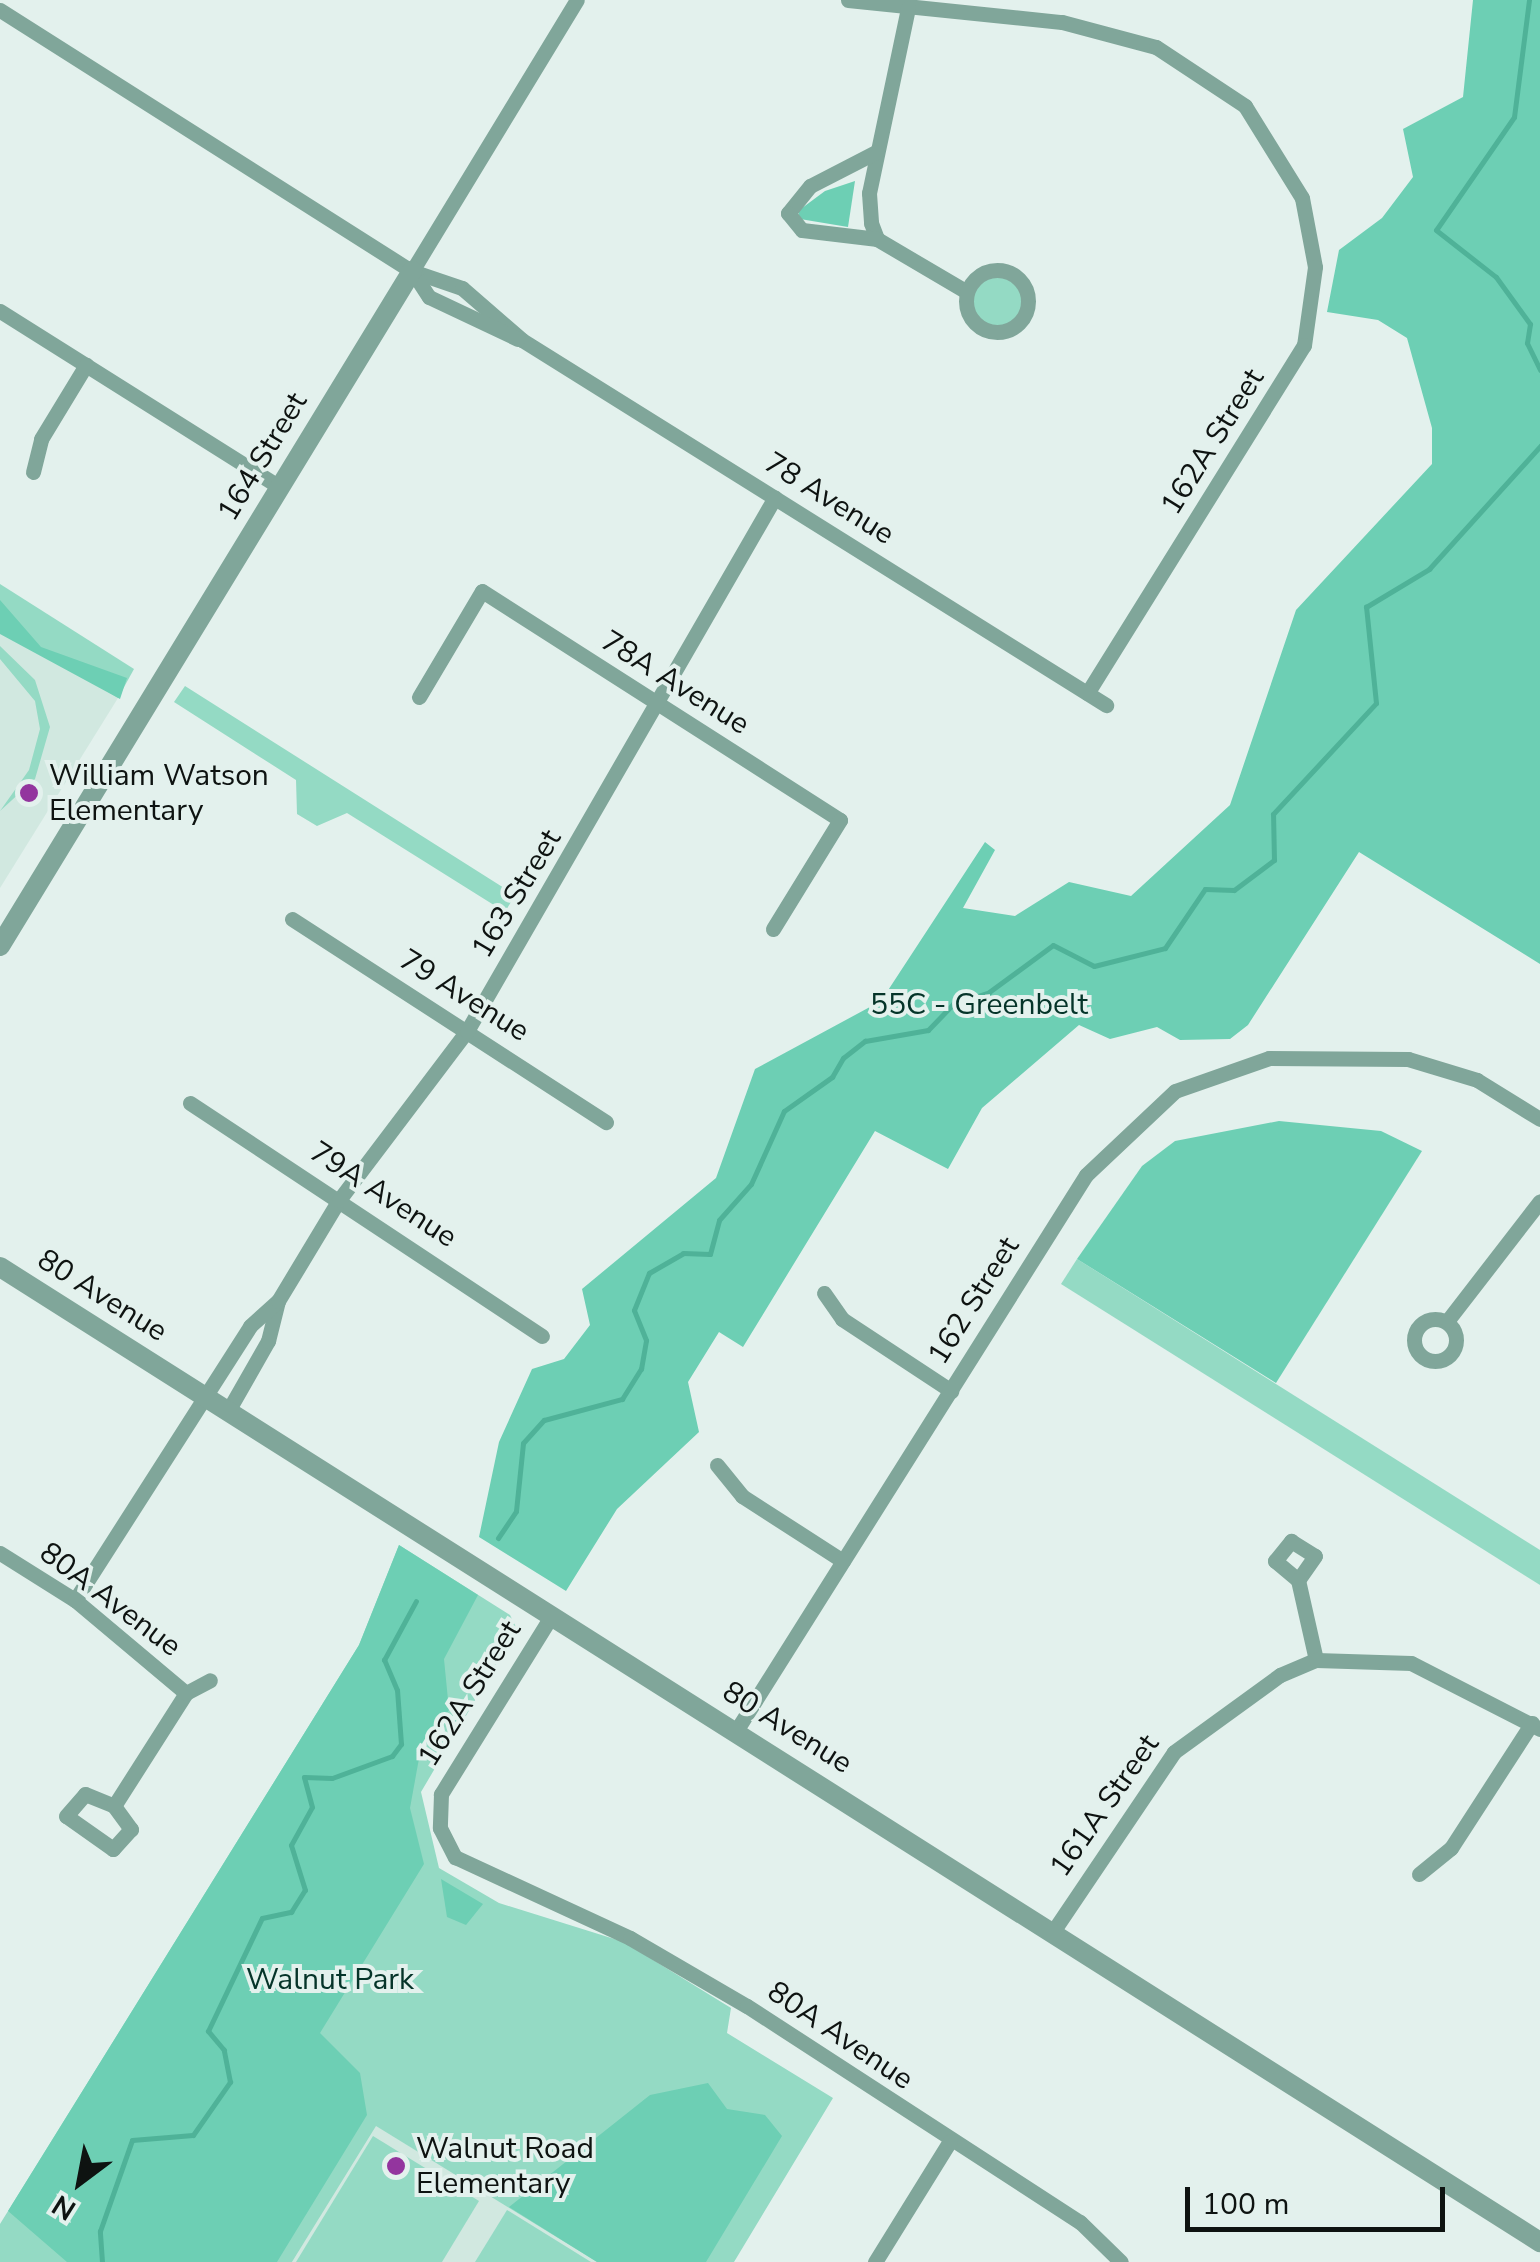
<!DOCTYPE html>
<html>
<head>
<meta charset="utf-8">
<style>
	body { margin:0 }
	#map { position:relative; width:1540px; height:2262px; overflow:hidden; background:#e3f1ed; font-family:"Nunito Sans",sans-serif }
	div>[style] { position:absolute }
	.built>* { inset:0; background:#d1e8e0 }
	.green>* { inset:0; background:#94dac4 }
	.round { border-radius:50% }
	.forest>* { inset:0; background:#6dcfb4 }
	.stream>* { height:5px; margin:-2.5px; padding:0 2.5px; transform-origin:2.5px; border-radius:2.5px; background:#4fb298 }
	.minor>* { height:15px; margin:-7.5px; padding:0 7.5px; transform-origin:7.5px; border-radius:7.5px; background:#80a69a }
	.minor>.ring { margin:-7.5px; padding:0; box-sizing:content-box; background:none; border:15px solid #80a69a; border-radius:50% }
	.tertiary>* { height:20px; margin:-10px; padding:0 10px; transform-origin:10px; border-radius:10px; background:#80a69a }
	.dots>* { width:28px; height:28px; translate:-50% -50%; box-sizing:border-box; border:5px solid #e3f1ed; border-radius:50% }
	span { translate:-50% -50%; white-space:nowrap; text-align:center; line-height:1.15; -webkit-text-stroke:8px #e3f1ed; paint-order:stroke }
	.street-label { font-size:30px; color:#0e1311 }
	.poi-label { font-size:30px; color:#0e1311 }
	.left { translate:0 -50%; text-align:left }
	.park-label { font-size:30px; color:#053429 }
	.north { position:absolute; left:30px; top:2132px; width:100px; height:100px; -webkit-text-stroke:8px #e3f1ed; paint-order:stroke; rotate:212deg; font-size:28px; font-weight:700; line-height:40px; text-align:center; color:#0e1311 }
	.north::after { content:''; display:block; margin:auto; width:35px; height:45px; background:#0e1311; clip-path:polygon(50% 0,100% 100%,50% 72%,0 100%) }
	.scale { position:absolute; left:1185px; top:2187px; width:260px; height:45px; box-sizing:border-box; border:5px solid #0e1311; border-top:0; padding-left:12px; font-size:30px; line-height:35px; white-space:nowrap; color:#0e1311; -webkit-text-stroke:8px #e3f1ed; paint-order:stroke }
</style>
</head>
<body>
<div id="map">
	<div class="built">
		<div style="clip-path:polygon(0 625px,118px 698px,0 888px)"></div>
		<div style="clip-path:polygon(375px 2125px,597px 2262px,292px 2262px)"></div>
	</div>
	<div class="green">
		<div class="round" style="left:971px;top:275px;width:52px;height:52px"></div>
		<div style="clip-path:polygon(0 584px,134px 669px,118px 698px,0 625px)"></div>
		<div style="clip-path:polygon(0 646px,35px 680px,50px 727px,35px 779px,0 811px,29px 770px,40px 729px,35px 701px,0 659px)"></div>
		<div style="clip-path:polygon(185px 686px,515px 895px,505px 912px,347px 813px,317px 826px,297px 814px,296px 780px,174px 702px)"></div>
		<div style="clip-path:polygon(1077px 1259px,1540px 1550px,1540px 1585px,1061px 1284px)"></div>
		<div style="clip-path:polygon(399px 1545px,510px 1615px,517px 1629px,421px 1792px,439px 1868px,499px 1903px,624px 1942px,731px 2008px,727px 2033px,833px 2098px,734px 2262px,597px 2262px,376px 2126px,292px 2262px,0 2262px,0 2224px,359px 1645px)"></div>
		<div style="clip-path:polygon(373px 2136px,479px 2201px,442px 2262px,296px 2262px)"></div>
		<div style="clip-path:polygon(507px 2210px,591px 2262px,475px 2262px)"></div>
	</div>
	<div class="forest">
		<div style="clip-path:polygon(1473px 0,1540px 0,1540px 964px,1359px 852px,1248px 1025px,1230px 1039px,1180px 1040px,1157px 1027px,1110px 1039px,1079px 1025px,982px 1108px,948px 1169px,875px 1131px,743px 1347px,719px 1332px,688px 1382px,699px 1432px,617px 1509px,566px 1591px,479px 1537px,499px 1442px,532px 1369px,564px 1359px,590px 1325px,582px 1289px,716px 1178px,755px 1069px,881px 1001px,985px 842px,995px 850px,963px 908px,1015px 916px,1069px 882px,1131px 896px,1230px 805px,1296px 610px,1432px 464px,1432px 428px,1407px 338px,1378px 320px,1327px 312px,1339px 250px,1382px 218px,1413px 177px,1403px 129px,1463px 97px)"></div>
		<div style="clip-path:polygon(855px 181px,848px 227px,800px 219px,798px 211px,825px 191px)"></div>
		<div style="clip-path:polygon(0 600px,41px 647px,127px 678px,120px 699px,0 634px)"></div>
		<div style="clip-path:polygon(1279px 1121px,1381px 1131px,1422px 1151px,1276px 1383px,1077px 1259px,1142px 1166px,1175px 1141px)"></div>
		<div style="clip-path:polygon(399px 1545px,478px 1595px,444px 1659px,449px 1710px,420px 1753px,410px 1808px,424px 1864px,320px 2033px,360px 2073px,367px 2115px,277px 2262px,67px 2262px,8px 2211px,359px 1645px)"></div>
		<div style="clip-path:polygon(441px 1879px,483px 1904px,466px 1925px,447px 1917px)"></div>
		<div style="clip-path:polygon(708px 2083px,727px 2109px,765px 2115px,782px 2136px,706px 2262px,597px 2262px,509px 2207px,650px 2095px)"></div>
	</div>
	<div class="stream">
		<div style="left:1529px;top:0;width:118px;rotate:97.3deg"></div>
		<div style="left:1514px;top:117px;width:137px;rotate:124.6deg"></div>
		<div style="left:1436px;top:230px;width:76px;rotate:38.1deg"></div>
		<div style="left:1496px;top:277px;width:58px;rotate:54.1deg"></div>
		<div style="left:1530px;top:324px;width:19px;rotate:99deg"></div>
		<div style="left:1527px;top:343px;width:30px;rotate:64deg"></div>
		<div style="left:498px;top:1538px;width:32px;rotate:-56deg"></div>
		<div style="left:516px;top:1511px;width:68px;rotate:-84.1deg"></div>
		<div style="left:523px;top:1443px;width:31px;rotate:-48deg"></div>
		<div style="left:544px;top:1420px;width:81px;rotate:-15.1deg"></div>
		<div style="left:622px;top:1399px;width:36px;rotate:-58deg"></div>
		<div style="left:641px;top:1369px;width:29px;rotate:-80deg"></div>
		<div style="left:646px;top:1340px;width:32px;rotate:-112deg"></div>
		<div style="left:634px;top:1310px;width:40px;rotate:-68deg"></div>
		<div style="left:649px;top:1273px;width:39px;rotate:-30deg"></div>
		<div style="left:683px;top:1253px;width:27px;rotate:2deg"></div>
		<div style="left:710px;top:1254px;width:35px;rotate:-75deg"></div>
		<div style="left:719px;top:1220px;width:48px;rotate:-48.4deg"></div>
		<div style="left:751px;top:1184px;width:80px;rotate:-65.7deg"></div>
		<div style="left:784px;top:1111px;width:59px;rotate:-35.3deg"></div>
		<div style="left:832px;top:1077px;width:22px;rotate:-60deg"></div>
		<div style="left:843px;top:1058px;width:28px;rotate:-38deg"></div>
		<div style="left:865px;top:1041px;width:64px;rotate:-9.9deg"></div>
		<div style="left:928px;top:1030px;width:36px;rotate:-46deg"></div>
		<div style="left:953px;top:1004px;width:38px;rotate:-18deg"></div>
		<div style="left:989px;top:992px;width:79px;rotate:-36.3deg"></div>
		<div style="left:1053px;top:945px;width:46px;rotate:27.1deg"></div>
		<div style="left:1094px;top:966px;width:73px;rotate:-14.2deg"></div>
		<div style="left:1165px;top:948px;width:71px;rotate:-55.9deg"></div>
		<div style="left:1205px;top:889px;width:29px;rotate:2deg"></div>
		<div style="left:1234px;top:890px;width:50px;rotate:-36.9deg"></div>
		<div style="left:1274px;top:860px;width:46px;rotate:-91.2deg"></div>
		<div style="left:1273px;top:814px;width:151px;rotate:-47.1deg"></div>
		<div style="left:1376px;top:703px;width:97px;rotate:-95.9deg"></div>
		<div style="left:1366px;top:607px;width:74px;rotate:-31.1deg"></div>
		<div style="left:1429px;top:569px;width:166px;rotate:-47.9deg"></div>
		<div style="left:102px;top:2262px;width:31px;rotate:-94deg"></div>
		<div style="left:100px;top:2231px;width:96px;rotate:-70.6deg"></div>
		<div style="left:132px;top:2140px;width:61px;rotate:-4.7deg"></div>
		<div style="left:193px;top:2135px;width:65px;rotate:-55.1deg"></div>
		<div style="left:230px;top:2082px;width:33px;rotate:-101deg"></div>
		<div style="left:224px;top:2050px;width:25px;rotate:-130deg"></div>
		<div style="left:208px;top:2031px;width:125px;rotate:-64.5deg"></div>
		<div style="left:262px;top:1918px;width:30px;rotate:-12deg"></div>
		<div style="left:291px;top:1912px;width:26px;rotate:-58deg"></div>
		<div style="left:305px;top:1890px;width:47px;rotate:-107.3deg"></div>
		<div style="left:291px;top:1845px;width:43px;rotate:-61.1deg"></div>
		<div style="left:312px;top:1807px;width:31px;rotate:-105deg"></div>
		<div style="left:304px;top:1777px;width:28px;rotate:2deg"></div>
		<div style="left:332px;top:1778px;width:64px;rotate:-20.1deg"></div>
		<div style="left:392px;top:1756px;width:15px;rotate:-53deg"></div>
		<div style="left:401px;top:1744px;width:54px;rotate:-94.2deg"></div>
		<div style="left:397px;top:1690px;width:33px;rotate:-113deg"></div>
		<div style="left:384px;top:1660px;width:67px;rotate:-61.5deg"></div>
	</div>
	<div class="minor">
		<div style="left:848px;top:0;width:215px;rotate:5.9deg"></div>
		<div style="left:1062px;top:22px;width:97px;rotate:14.9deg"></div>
		<div style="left:1156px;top:47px;width:107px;rotate:33.5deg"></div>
		<div style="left:1245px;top:106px;width:108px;rotate:58.2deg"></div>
		<div style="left:1302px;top:198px;width:70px;rotate:79.3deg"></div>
		<div style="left:1315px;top:267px;width:79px;rotate:98deg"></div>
		<div style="left:1304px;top:345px;width:410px;rotate:121.9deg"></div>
		<div style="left:908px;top:8px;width:189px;rotate:101.9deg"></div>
		<div style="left:869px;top:193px;width:30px;rotate:86deg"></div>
		<div style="left:871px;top:223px;width:17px;rotate:69deg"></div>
		<div style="left:877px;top:239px;width:104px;rotate:30.5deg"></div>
		<div style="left:0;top:10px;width:488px;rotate:32.4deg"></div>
		<div style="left:412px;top:271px;width:53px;rotate:18.8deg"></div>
		<div style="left:462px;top:288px;width:79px;rotate:40.9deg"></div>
		<div style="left:522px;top:340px;width:689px;rotate:32.01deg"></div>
		<div style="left:876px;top:152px;width:74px;rotate:152.7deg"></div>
		<div style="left:810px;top:186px;width:35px;rotate:129deg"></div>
		<div style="left:788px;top:213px;width:22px;rotate:51deg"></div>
		<div style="left:802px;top:230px;width:76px;rotate:6.8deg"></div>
		<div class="ring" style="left:966px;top:270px;width:47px;height:47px"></div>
		<div style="left:412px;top:271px;width:317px;rotate:-58.7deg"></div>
		<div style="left:412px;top:271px;width:31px;rotate:57deg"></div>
		<div style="left:429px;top:297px;width:98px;rotate:25.3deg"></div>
		<div style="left:0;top:311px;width:331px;rotate:32.2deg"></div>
		<div style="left:33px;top:472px;width:34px;rotate:-76deg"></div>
		<div style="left:41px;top:439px;width:87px;rotate:-58.7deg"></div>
		<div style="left:419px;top:697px;width:123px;rotate:-59.3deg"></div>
		<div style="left:482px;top:591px;width:425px;rotate:32.6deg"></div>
		<div style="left:840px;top:820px;width:128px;rotate:121.6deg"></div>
		<div style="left:292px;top:919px;width:374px;rotate:32.9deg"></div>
		<div style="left:190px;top:1103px;width:422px;rotate:33.5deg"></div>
		<div style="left:824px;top:1293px;width:32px;rotate:55deg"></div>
		<div style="left:842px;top:1319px;width:131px;rotate:33.4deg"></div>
		<div class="ring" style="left:1414px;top:1319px;width:27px;height:27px"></div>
		<div style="left:1448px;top:1320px;width:150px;rotate:-52.3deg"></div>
		<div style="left:228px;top:1411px;width:81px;rotate:-60.3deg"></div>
		<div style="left:268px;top:1341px;width:41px;rotate:-76deg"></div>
		<div style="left:717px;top:1465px;width:40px;rotate:51deg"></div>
		<div style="left:742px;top:1496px;width:120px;rotate:32.8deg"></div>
		<div style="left:0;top:1553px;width:89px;rotate:32.1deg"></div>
		<div style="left:75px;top:1600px;width:145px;rotate:40deg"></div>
		<div style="left:1298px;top:1580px;width:30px;rotate:-140deg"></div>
		<div style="left:1275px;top:1561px;width:26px;rotate:-51deg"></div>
		<div style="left:1291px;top:1541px;width:28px;rotate:32deg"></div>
		<div style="left:1315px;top:1556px;width:29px;rotate:125deg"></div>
		<div style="left:1298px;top:1580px;width:82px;rotate:77.3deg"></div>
		<div style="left:75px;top:1600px;width:325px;rotate:-57.4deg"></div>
		<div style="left:250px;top:1326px;width:38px;rotate:-42deg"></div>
		<div style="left:278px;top:1301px;width:118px;rotate:-58.9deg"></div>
		<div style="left:339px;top:1200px;width:212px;rotate:-52.9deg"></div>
		<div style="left:467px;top:1031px;width:616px;rotate:-60.02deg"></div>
		<div style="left:552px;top:1615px;width:211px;rotate:121.8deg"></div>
		<div style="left:441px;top:1794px;width:34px;rotate:92deg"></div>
		<div style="left:440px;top:1828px;width:33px;rotate:63deg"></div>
		<div style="left:455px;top:1857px;width:193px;rotate:24.8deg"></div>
		<div style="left:630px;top:1938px;width:135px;rotate:30.2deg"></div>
		<div style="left:747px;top:2006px;width:397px;rotate:33deg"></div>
		<div style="left:1080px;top:2222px;width:57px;rotate:44.3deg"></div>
		<div style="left:736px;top:1731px;width:657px;rotate:-57.81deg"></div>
		<div style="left:1086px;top:1175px;width:122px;rotate:-43.3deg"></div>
		<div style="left:1175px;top:1091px;width:100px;rotate:-19.3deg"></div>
		<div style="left:1269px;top:1058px;width:139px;rotate:0.4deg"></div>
		<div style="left:1408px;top:1059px;width:72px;rotate:16.9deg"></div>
		<div style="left:1477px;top:1080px;width:74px;rotate:31.8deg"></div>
		<div style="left:114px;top:1806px;width:29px;rotate:54deg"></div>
		<div style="left:131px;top:1829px;width:27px;rotate:132deg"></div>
		<div style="left:113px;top:1849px;width:57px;rotate:-144.9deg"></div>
		<div style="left:66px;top:1816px;width:29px;rotate:-49deg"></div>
		<div style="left:85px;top:1794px;width:31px;rotate:22deg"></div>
		<div style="left:114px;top:1806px;width:134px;rotate:-57.5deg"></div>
		<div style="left:186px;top:1693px;width:27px;rotate:-28deg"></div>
		<div style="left:1419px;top:1874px;width:41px;rotate:-39.1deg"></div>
		<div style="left:1451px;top:1848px;width:149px;rotate:-57.1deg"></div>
		<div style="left:1052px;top:1933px;width:218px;rotate:-56deg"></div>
		<div style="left:1174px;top:1752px;width:131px;rotate:-36deg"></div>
		<div style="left:1280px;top:1675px;width:39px;rotate:-23deg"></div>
		<div style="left:1316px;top:1660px;width:95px;rotate:1.8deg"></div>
		<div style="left:1411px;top:1663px;width:145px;rotate:27.1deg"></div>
		<div style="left:875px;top:2262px;width:142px;rotate:-58.2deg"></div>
	</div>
	<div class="tertiary">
		<div style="left:0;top:946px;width:791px;rotate:-58.6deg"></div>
		<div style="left:0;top:1267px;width:1823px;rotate:32.34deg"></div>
	</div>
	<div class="dots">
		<div style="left:29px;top:793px;background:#93359e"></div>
		<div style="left:396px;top:2166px;background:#93359e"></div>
	</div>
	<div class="street-label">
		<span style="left:1213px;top:442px;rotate:-58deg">162A Street</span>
		<span style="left:263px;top:457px;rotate:-59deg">164 Street</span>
		<span style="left:829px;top:499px;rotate:32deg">78 Avenue</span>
		<span style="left:675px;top:683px;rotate:32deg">78A Avenue</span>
		<span style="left:517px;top:894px;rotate:-59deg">163 Street</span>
		<span style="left:464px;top:996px;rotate:32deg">79 Avenue</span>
		<span style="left:383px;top:1195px;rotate:33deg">79A Avenue</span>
		<span style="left:102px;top:1296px;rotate:32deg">80 Avenue</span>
		<span style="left:974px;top:1301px;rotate:-58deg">162 Street</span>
		<span style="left:110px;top:1600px;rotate:37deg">80A Avenue</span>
		<span style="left:470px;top:1694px;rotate:-58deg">162A Street</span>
		<span style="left:787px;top:1728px;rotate:32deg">80 Avenue</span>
		<span style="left:1105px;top:1806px;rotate:-55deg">161A Street</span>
		<span style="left:840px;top:2036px;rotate:34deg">80A Avenue</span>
	</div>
	<div class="poi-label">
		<span class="left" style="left:49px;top:793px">William Watson<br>Elementary</span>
		<span class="left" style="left:416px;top:2166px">Walnut Road<br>Elementary</span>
	</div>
	<div class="park-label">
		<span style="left:979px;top:1005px">55C - Greenbelt</span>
		<span style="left:330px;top:1980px">Walnut Park</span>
	</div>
	<div class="north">N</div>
	<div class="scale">100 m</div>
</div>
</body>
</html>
